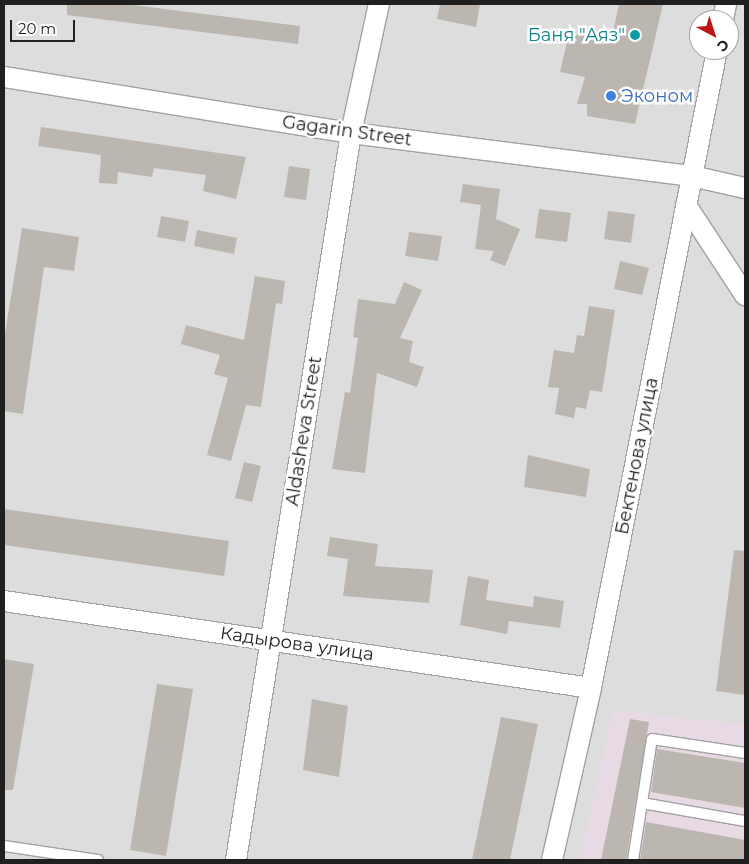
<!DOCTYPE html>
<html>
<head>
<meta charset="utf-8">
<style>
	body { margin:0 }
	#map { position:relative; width:749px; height:864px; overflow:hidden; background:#efede7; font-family:Montserrat,sans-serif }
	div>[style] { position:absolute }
	.residential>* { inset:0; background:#dedddd }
	.industrial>* { inset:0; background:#e8dae5 }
	.building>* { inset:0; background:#bcb6b0 }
	.roads { filter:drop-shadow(1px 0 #a1a1a1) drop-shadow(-1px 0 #a1a1a1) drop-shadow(0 1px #a1a1a1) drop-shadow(0 -1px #a1a1a1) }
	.service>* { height:10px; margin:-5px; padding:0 5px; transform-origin:5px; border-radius:5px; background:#fff }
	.minor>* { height:20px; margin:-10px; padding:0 10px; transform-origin:10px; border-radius:10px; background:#fff }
	.dots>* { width:14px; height:14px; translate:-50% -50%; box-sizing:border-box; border:2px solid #fff; border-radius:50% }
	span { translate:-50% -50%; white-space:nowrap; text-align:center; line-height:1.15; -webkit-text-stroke:5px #fff; paint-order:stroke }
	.culture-label { font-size:18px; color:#0d838f }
	.right { translate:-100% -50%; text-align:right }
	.shop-label { font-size:18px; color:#366cbe }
	.left { translate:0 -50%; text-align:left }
	.street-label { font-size:18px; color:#202020 }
	.frame { position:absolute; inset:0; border:5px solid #202020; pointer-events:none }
	.north { position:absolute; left:689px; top:10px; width:50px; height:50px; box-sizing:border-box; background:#fff; border:1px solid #a6a6a6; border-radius:50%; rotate:140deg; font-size:14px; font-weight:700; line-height:20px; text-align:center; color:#202020 }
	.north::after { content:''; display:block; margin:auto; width:18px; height:22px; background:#ba1715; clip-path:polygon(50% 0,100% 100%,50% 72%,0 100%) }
	.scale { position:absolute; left:10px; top:20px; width:65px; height:22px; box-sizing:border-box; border:2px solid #202020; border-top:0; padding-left:6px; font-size:15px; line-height:18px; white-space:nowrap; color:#202020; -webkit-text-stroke:4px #fff; paint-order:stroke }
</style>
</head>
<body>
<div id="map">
	<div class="residential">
		<div style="clip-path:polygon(evenodd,4px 4px,745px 4px,745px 860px,4px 860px,4px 4px,699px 20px,729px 20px,729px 50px,699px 50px,699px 20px)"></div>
	</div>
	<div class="industrial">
		<div style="clip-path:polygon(613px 710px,745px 725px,745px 860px,580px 860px)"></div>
	</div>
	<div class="building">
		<div style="clip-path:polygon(67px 4px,125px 4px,300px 26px,298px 44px,67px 15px)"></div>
		<div style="clip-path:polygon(440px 4px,480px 4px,476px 27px,437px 19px)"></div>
		<div style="clip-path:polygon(619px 4px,663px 4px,635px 124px,587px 116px,587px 104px,577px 104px,585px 77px,560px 72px,569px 33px,612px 37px)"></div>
		<div style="clip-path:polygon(41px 127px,246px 157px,236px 199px,203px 191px,206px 175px,154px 168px,152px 177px,118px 172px,117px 184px,99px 183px,101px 155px,38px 146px)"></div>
		<div style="clip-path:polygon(289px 166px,310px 169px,306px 200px,284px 197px)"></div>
		<div style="clip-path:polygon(463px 184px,500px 189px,496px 219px,520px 229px,505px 266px,490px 260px,494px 251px,475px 249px,481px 205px,460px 202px)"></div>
		<div style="clip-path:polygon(539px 209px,571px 213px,567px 242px,535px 238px)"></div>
		<div style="clip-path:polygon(608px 211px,635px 214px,631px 243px,604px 239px)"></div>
		<div style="clip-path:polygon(161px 216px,189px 221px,185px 242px,157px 237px)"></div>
		<div style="clip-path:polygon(22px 228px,79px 237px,74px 271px,44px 267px,23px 414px,4px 411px,4px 340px)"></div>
		<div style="clip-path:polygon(197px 230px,237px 238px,234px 254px,194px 246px)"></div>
		<div style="clip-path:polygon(409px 232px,442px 236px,438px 261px,405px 256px)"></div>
		<div style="clip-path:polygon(620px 261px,649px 268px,642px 295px,614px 289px)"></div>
		<div style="clip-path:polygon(255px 276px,285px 281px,282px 304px,276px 303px,261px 407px,246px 405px,231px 461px,207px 455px,228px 378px,214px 374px,220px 355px,181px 344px,186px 325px,244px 340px)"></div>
		<div style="clip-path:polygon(404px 282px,422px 290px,400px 338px,413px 341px,409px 362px,424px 367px,417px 387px,377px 373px,365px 473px,332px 469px,345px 392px,350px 393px,358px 338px,353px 337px,358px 299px,395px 304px)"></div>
		<div style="clip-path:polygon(589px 306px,615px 310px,602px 392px,590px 390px,586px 409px,576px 407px,574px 418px,555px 414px,559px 388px,548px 387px,554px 350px,574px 353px,577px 335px,584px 336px)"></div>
		<div style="clip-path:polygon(528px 455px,590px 469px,586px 497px,524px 487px)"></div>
		<div style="clip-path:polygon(244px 462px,261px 466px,252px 502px,235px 498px)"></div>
		<div style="clip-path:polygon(4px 509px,229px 541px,224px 576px,4px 545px)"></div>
		<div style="clip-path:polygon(330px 537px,378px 544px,375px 566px,433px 570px,429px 603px,343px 596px,348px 559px,327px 556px)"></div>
		<div style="clip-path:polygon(734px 550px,745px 551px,745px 695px,716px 691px)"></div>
		<div style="clip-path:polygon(468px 576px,489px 580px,486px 600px,533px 607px,534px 596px,564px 601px,560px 628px,509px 621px,507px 634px,460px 625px)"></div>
		<div style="clip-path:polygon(4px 659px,34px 664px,13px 790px,4px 790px)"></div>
		<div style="clip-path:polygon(157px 684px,193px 689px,166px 856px,130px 850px)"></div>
		<div style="clip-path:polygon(312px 699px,348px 706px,339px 777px,303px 770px)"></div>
		<div style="clip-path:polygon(501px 717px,538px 724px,510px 860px,472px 860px)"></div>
		<div style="clip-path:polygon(630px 719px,649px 722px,626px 860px,601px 860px)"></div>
		<div style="clip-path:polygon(657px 749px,745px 763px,745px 808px,651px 792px)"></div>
		<div style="clip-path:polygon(646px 822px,745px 840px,745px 860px,640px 860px)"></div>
	</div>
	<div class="roads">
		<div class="service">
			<div style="left:642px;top:803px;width:105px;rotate:9.9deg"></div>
			<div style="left:4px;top:846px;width:95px;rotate:8.5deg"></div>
			<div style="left:633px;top:860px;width:122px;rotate:-81.1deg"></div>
			<div style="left:652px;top:739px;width:94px;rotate:8.6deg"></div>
		</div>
		<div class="minor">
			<div style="left:723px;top:20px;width:16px;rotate:-79deg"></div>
			<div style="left:4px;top:77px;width:351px;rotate:9.2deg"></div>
			<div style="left:351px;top:133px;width:344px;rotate:7.2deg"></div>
			<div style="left:692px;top:176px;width:54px;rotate:12.8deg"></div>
			<div style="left:686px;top:205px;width:108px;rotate:56.8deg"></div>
			<div style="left:4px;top:601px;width:593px;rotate:8.43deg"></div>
			<div style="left:236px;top:860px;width:736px;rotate:-81.01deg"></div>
			<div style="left:351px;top:133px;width:132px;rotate:-77.8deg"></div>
			<div style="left:552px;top:860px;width:176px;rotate:-77.2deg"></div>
			<div style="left:591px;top:688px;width:650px;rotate:-78.83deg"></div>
		</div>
	</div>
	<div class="dots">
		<div style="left:635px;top:35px;background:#0f9aa8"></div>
		<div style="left:611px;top:96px;background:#3f7fe0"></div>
	</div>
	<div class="culture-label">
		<span class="right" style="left:625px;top:35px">Баня "Аяз"</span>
	</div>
	<div class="shop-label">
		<span class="left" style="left:621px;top:96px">Эконом</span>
	</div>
	<div class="street-label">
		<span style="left:347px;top:131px;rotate:8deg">Gagarin Street</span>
		<span style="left:304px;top:431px;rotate:-81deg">Aldasheva Street</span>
		<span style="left:637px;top:456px;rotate:-79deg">Бектенова улица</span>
		<span style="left:297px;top:644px;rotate:8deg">Кадырова улица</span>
	</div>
	<div class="frame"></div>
	<div class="north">С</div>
	<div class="scale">20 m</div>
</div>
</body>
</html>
